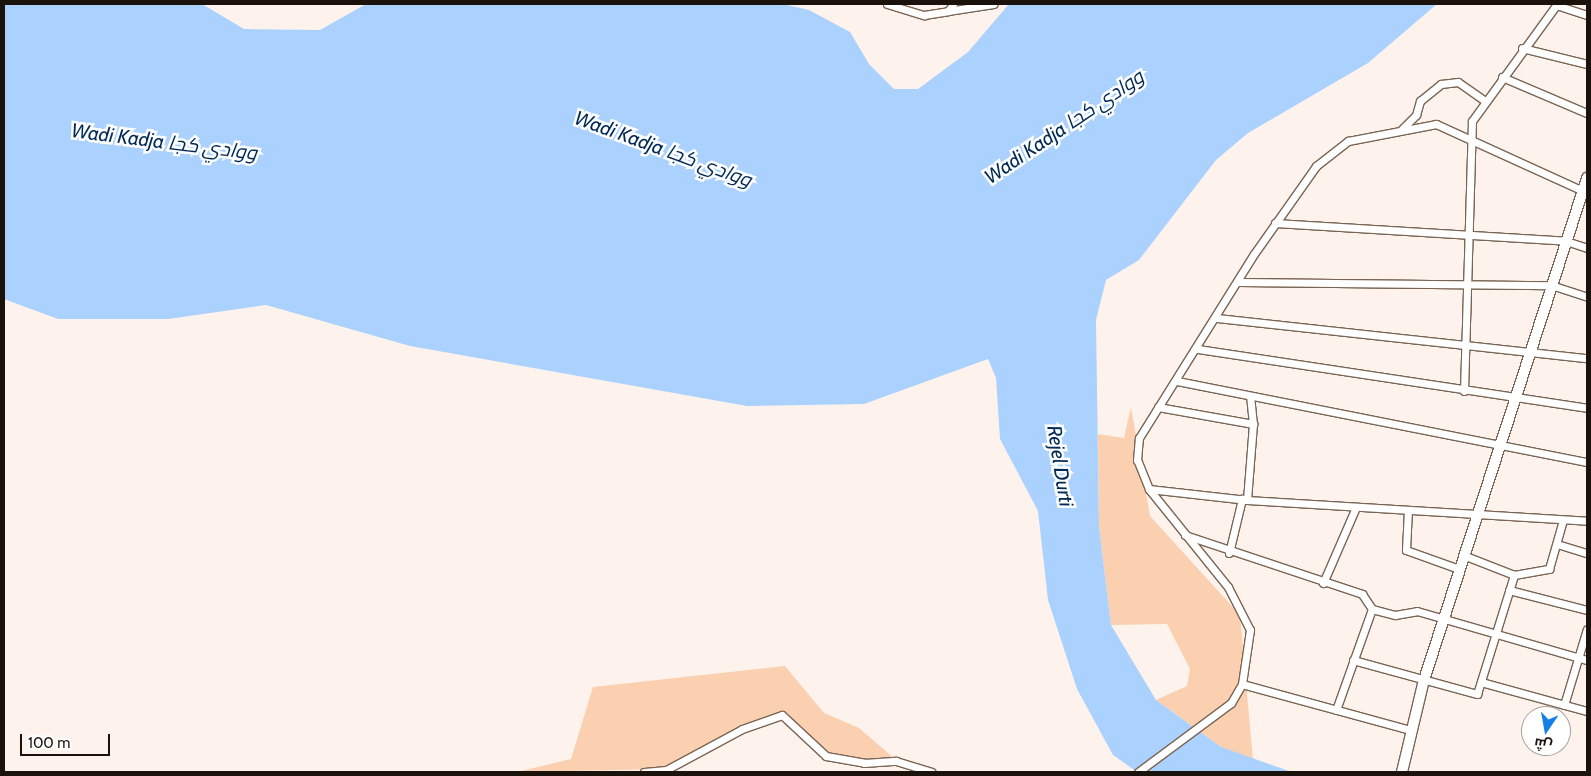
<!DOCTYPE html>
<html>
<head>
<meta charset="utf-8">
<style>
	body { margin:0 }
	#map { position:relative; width:1591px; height:776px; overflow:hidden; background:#fef3ec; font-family:Cabin,Cairo,sans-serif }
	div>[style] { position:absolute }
	.green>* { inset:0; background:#fad0b0 }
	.water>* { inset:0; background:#abd1ff }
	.roads { filter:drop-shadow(1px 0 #7a6554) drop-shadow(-1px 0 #7a6554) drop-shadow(0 1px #7a6554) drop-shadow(0 -1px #7a6554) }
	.street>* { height:7px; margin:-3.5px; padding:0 3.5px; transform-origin:3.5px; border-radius:3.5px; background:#fff }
	.secondary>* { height:10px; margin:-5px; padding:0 5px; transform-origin:5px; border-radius:5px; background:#fff }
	span { translate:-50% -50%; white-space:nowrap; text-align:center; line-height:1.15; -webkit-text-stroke:5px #fff; paint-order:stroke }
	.water-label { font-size:20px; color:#002956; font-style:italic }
	.frame { position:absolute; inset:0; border:5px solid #1b120c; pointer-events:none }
	.north { position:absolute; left:1521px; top:706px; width:50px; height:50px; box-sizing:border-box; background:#fff; border:1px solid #a4a09e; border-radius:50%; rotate:192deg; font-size:14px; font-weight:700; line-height:20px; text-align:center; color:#1b120c }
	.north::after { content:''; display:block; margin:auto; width:18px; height:22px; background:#147fe7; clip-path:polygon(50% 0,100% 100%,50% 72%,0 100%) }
	.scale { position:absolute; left:20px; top:734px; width:90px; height:22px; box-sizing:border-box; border:2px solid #1b120c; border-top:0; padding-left:6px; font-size:15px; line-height:18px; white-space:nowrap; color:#1b120c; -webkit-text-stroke:4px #fff; paint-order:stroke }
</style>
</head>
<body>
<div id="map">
	<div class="green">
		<div style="clip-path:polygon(1131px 407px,1150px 516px,1240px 615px,1253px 761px,1221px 747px,1156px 700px,1187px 686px,1190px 669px,1167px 624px,1111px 625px,1099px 527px,1098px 434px,1124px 438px)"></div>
		<div style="clip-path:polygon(785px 666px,824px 713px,859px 728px,895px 759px,864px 761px,827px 755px,778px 715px,666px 769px,517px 772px,571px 759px,593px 687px)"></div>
	</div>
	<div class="water">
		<div style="clip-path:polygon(4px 4px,202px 4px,244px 29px,320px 30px,366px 4px,783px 4px,809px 10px,850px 32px,869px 64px,894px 89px,918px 89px,968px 52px,1009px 4px,1437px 4px,1368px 63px,1248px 133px,1216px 160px,1139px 260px,1106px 280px,1096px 320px,1099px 527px,1111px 625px,1156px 700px,1221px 747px,1292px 772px,1137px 772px,1113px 755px,1077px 689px,1048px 600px,1038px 511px,1000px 439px,996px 378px,988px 359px,864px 404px,747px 406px,410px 346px,266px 305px,168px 319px,58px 319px,4px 299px)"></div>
	</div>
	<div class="roads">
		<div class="street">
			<div style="left:887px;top:4px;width:39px;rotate:17deg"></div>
			<div style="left:924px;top:15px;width:24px;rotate:-9deg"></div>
			<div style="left:948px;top:11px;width:9px;rotate:-54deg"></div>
			<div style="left:1556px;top:5px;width:33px;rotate:18deg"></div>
			<div style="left:948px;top:11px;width:46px;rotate:-8.8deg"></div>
			<div style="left:1522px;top:48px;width:67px;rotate:13.8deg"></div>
			<div style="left:1502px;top:77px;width:92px;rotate:23deg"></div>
			<div style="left:1402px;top:129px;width:20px;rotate:-45deg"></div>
			<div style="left:1416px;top:115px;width:15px;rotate:-74deg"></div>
			<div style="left:1420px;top:101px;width:27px;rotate:-39deg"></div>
			<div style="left:1441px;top:84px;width:17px;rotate:-7deg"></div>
			<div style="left:1458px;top:82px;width:32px;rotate:35deg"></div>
			<div style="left:1275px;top:223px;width:292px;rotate:3.5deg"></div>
			<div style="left:1566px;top:241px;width:22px;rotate:18deg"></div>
			<div style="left:1239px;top:282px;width:312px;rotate:0.6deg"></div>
			<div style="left:1551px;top:285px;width:38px;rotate:18deg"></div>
			<div style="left:1217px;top:318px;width:372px;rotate:6.2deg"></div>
			<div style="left:1198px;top:349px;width:393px;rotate:8.6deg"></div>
			<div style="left:1177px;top:381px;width:418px;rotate:11.2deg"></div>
			<div style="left:1464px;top:391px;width:270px;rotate:-88.3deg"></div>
			<div style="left:1472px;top:121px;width:145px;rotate:-54deg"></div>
			<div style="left:1158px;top:407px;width:97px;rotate:10.1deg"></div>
			<div style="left:1149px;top:489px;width:99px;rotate:6.4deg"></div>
			<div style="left:1247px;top:500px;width:341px;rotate:3.5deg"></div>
			<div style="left:1247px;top:500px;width:76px;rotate:-85.5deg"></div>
			<div style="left:1253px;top:424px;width:27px;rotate:-96deg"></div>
			<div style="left:1408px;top:510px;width:40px;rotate:92.9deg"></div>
			<div style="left:1406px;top:550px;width:56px;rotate:19.7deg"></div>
			<div style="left:1185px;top:535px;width:187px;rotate:18.4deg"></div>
			<div style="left:1362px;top:594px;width:18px;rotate:56deg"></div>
			<div style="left:1372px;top:609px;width:24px;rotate:15deg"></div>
			<div style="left:1395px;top:615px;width:22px;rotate:-10deg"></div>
			<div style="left:1417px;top:611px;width:177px;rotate:16.1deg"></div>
			<div style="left:1557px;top:544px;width:31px;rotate:17deg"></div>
			<div style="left:1229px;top:553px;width:56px;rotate:-76.5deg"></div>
			<div style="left:1463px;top:555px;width:55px;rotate:21.4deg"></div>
			<div style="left:1514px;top:575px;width:36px;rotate:-10deg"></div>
			<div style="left:1549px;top:569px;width:51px;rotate:-74.1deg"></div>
			<div style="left:1323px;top:583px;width:83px;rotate:-66.5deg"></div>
			<div style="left:1509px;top:590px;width:81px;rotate:14.4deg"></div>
			<div style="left:1353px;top:660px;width:129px;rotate:15.3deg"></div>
			<div style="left:1477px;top:694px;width:125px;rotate:-72.7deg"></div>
			<div style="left:1481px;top:682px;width:110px;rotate:15.3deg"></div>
			<div style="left:1242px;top:684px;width:174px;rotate:15.3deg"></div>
			<div style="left:1564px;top:705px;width:79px;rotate:-73.2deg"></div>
			<div style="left:1336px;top:710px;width:107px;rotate:-70.4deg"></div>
			<div style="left:644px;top:772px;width:22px;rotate:-5deg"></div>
			<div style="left:666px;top:770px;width:86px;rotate:-28.3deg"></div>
			<div style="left:742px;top:729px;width:42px;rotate:-19.3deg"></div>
			<div style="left:782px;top:715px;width:60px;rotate:43deg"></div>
			<div style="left:826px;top:756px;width:39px;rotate:10deg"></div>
			<div style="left:864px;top:763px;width:32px;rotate:-4deg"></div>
			<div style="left:896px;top:761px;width:37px;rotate:17deg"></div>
			<div style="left:1138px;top:772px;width:116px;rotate:-36.6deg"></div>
			<div style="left:1231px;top:703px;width:22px;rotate:-60deg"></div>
			<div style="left:1242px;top:684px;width:55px;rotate:-81.6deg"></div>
			<div style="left:1250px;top:630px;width:48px;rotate:-117.1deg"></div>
			<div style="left:1228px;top:587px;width:126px;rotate:-128.9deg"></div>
			<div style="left:1149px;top:489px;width:31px;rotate:-112deg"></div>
			<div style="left:1137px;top:460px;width:22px;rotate:-85deg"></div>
			<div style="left:1139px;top:438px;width:217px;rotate:-58deg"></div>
			<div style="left:1254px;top:254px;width:108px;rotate:-54.8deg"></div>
			<div style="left:1316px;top:166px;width:41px;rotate:-38deg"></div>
			<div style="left:1348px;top:141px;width:90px;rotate:-10.9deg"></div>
			<div style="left:1436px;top:124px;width:162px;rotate:24.5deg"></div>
		</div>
		<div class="secondary">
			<div style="left:1402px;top:772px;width:95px;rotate:-76.6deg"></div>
			<div style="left:1424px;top:680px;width:528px;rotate:-72.01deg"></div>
		</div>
	</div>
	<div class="water-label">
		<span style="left:1064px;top:127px;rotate:-34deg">Wadi Kadja ووادي كجا</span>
		<span style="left:164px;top:142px;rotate:7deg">Wadi Kadja ووادي كجا</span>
		<span style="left:663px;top:149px;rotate:20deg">Wadi Kadja ووادي كجا</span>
		<span style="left:1060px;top:466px;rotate:81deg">Rejel Durti</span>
	</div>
	<div class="frame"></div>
	<div class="north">ش</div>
	<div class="scale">100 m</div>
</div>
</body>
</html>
